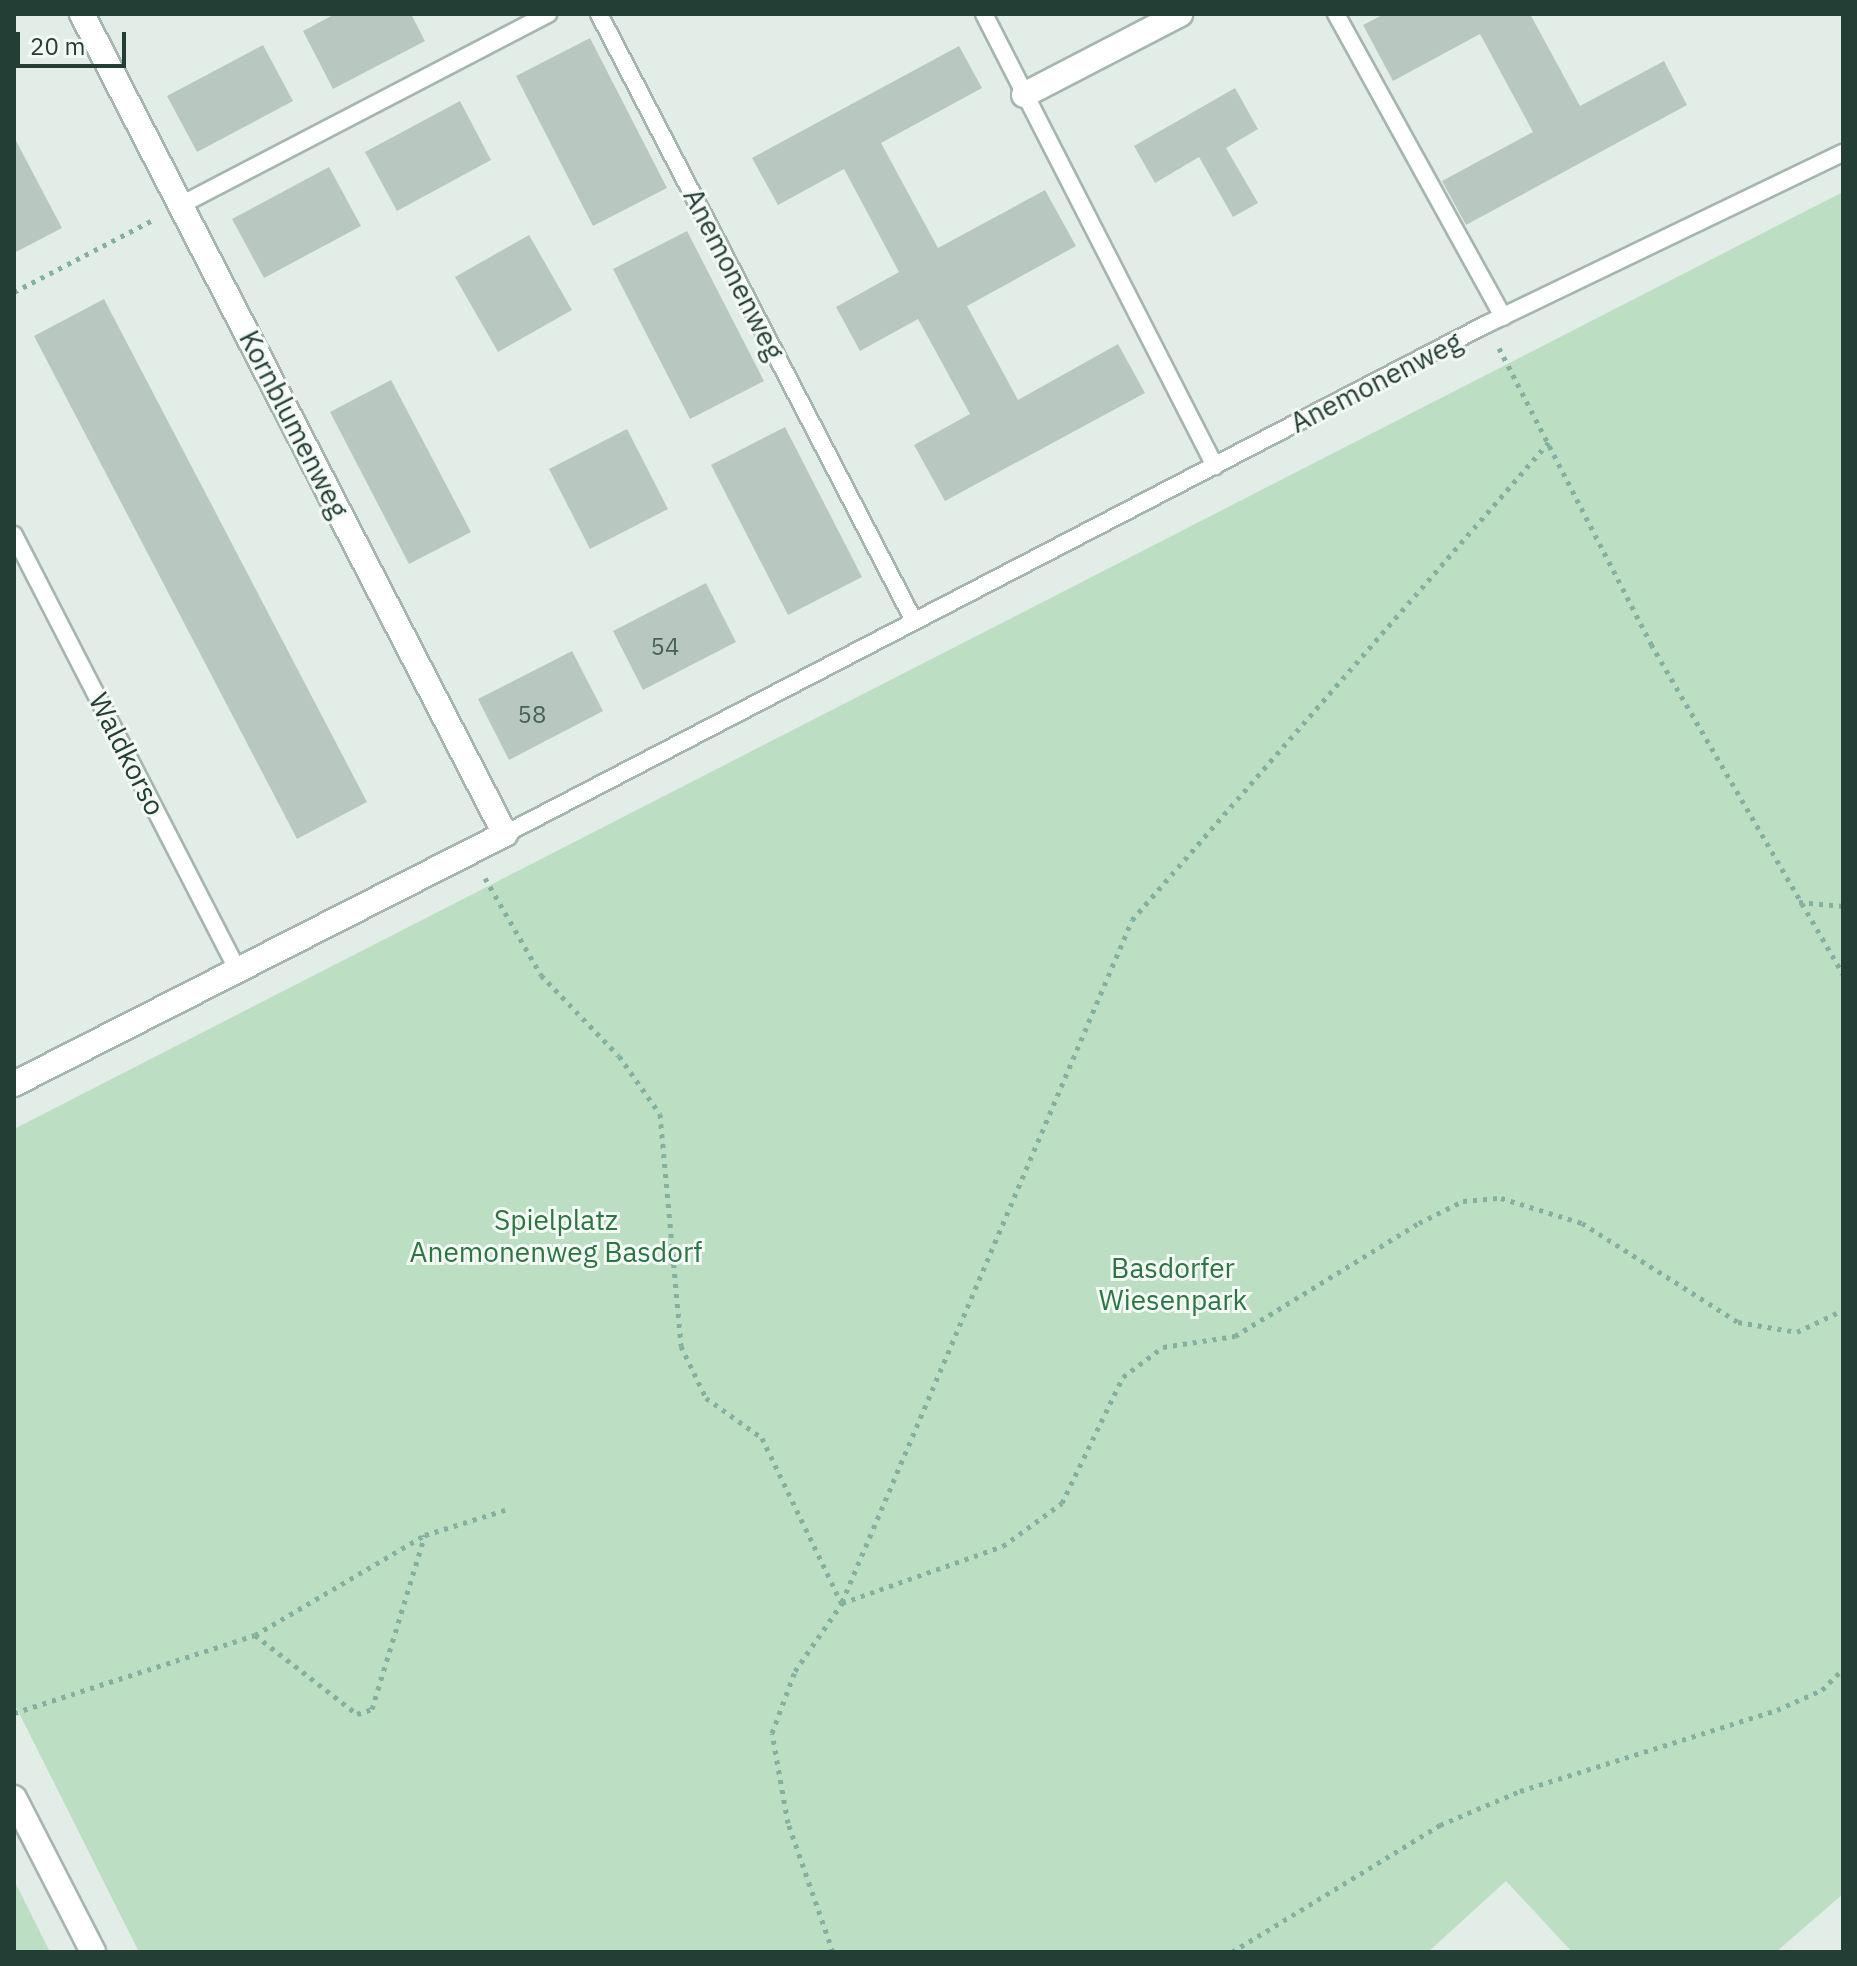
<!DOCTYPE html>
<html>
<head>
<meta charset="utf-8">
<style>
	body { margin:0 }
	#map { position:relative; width:1857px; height:1966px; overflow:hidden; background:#e3ede8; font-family:"IBM Plex Sans",sans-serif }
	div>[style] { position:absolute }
	.green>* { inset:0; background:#bcdec3 }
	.building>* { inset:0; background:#b8c8c1 }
	.path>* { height:5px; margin-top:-2.5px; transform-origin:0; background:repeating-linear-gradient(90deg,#84b19f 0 4px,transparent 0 10px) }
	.roads { filter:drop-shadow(2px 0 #a6b5af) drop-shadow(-2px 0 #a6b5af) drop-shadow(0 2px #a6b5af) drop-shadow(0 -2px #a6b5af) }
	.service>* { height:16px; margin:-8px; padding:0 8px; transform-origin:8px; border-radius:8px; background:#fff }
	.minor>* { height:24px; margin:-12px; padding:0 12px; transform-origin:12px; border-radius:12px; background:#fff }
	span { translate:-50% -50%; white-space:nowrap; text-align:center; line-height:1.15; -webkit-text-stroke:6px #f4f9f6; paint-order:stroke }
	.number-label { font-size:24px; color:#486158 }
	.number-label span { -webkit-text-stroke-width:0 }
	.street-label { font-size:28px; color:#233f35 }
	.park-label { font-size:28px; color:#2c7643 }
	.frame { position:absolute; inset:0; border:16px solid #233f35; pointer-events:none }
	.scale { position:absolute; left:16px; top:32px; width:110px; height:36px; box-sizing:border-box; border:4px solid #233f35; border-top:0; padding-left:10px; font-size:24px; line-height:28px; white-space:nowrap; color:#233f35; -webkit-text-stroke:6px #f4f9f6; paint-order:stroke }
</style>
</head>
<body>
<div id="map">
	<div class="green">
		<div style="clip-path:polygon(1843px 192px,1843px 1894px,1776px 1952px,1572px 1952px,1506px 1881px,1428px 1952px,139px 1952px,14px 1703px,14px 1129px)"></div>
		<div style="clip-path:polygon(14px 1880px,50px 1952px,14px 1952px)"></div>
	</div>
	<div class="building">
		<div style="clip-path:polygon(335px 14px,411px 14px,425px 41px,333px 89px,303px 31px)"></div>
		<div style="clip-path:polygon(1384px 14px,1530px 14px,1580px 106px,1664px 61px,1687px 105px,1466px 225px,1442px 181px,1533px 132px,1480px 34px,1393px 81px,1363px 25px)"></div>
		<div style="clip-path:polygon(590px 38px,667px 188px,593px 226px,516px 76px)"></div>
		<div style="clip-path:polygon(263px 45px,293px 101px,197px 152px,167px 96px)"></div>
		<div style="clip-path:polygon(959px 46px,982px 88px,881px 143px,938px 248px,1045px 190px,1076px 246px,967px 306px,1018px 400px,1118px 344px,1145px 393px,945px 501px,914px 445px,970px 414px,918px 319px,860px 351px,836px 307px,899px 272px,844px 169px,778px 205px,752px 158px)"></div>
		<div style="clip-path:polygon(1235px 88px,1258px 129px,1226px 148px,1258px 203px,1233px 217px,1199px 157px,1155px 183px,1134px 146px)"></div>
		<div style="clip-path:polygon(460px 101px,491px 160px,397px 211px,365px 152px)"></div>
		<div style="clip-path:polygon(14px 137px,62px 228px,14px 253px)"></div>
		<div style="clip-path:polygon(329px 167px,361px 226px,264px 278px,232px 219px)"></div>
		<div style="clip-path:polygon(687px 231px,764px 381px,690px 419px,613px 269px)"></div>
		<div style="clip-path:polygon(529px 235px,572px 310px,498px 352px,455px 277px)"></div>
		<div style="clip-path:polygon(104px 299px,367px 802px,297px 839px,34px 336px)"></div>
		<div style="clip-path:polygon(391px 380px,471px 532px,409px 564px,330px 412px)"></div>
		<div style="clip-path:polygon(785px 427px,862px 577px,788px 615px,711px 465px)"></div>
		<div style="clip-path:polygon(627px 429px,668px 509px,590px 549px,549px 469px)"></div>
		<div style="clip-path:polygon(706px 583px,736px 642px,643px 690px,613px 631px)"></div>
		<div style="clip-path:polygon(572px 651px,603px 711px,509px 760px,478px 699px)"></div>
	</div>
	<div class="path">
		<div style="left:14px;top:292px;width:159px;rotate:-27.4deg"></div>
		<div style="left:1499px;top:348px;width:333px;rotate:62.8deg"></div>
		<div style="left:1651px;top:644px;width:382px;rotate:59.8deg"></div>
		<div style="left:485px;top:878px;width:112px;rotate:60deg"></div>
		<div style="left:541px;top:975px;width:112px;rotate:46.1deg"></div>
		<div style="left:619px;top:1056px;width:71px;rotate:54.7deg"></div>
		<div style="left:660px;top:1114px;width:233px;rotate:84.8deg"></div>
		<div style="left:681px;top:1346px;width:58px;rotate:64.3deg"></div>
		<div style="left:706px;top:1398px;width:69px;rotate:35.5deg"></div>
		<div style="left:762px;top:1438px;width:182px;rotate:64.3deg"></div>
		<div style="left:1799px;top:902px;width:44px;rotate:5.2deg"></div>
		<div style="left:842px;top:1602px;width:741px;rotate:-66.96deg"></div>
		<div style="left:1132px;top:920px;width:634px;rotate:-48.9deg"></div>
		<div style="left:255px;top:1635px;width:195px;rotate:-30.5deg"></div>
		<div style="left:14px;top:1713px;width:253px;rotate:-17.9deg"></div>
		<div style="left:255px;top:1635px;width:129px;rotate:37.8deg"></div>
		<div style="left:357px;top:1714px;width:16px;rotate:-18deg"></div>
		<div style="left:372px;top:1709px;width:182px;rotate:-73.1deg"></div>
		<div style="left:425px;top:1535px;width:84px;rotate:-17.4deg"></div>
		<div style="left:833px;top:1952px;width:137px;rotate:-109.2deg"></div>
		<div style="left:788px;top:1823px;width:91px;rotate:-100.1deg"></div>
		<div style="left:772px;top:1733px;width:66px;rotate:-69.6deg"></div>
		<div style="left:795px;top:1671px;width:83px;rotate:-55.3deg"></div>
		<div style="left:842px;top:1603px;width:171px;rotate:-19.5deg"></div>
		<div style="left:1003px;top:1546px;width:73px;rotate:-36.1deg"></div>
		<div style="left:1062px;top:1503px;width:140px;rotate:-64.2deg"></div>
		<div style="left:1123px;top:1377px;width:50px;rotate:-36.9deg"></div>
		<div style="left:1163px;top:1347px;width:73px;rotate:-8.7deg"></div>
		<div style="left:1235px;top:1336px;width:216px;rotate:-31.6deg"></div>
		<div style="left:1419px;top:1223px;width:49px;rotate:-26.6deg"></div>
		<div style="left:1463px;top:1201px;width:38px;rotate:-5deg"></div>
		<div style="left:1501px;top:1198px;width:85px;rotate:17.2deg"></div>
		<div style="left:1582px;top:1223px;width:185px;rotate:32.4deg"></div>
		<div style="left:1738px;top:1322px;width:60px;rotate:9.6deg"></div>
		<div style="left:1797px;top:1332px;width:51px;rotate:-25.6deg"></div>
		<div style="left:1232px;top:1952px;width:244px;rotate:-31.4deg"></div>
		<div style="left:1440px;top:1825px;width:87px;rotate:-23deg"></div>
		<div style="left:1520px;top:1791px;width:269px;rotate:-17.5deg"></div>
		<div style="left:1777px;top:1710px;width:49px;rotate:-24deg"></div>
		<div style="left:1822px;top:1690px;width:30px;rotate:-45deg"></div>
	</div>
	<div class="roads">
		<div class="service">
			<div style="left:599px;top:14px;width:682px;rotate:62.57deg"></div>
			<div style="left:984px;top:14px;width:508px;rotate:62.93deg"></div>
			<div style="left:1336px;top:14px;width:346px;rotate:61.1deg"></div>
			<div style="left:181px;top:205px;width:414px;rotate:-27.5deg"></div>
			<div style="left:14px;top:535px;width:492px;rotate:62.8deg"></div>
			<div style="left:505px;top:834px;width:1107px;rotate:-27.45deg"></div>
			<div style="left:1487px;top:324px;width:395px;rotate:-25.7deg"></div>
		</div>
		<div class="minor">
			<div style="left:1024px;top:95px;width:176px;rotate:-27.4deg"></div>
			<div style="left:14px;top:1084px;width:551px;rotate:-26.98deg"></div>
			<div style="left:505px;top:834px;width:923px;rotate:-117.29deg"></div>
			<div style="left:14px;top:1798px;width:173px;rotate:62.8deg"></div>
		</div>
	</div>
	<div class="number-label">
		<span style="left:665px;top:647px">54</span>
		<span style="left:532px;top:715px">58</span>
	</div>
	<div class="street-label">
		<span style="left:734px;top:274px;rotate:63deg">Anemonenweg</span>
		<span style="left:1376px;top:382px;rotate:-27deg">Anemonenweg</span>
		<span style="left:294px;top:424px;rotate:63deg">Kornblumenweg</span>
		<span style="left:127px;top:754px;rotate:63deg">Waldkorso</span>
	</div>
	<div class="park-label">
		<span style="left:556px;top:1236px">Spielplatz<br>Anemonenweg Basdorf</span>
		<span style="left:1173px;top:1284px">Basdorfer<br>Wiesenpark</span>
	</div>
	<div class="frame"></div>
	<div class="scale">20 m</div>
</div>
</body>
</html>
